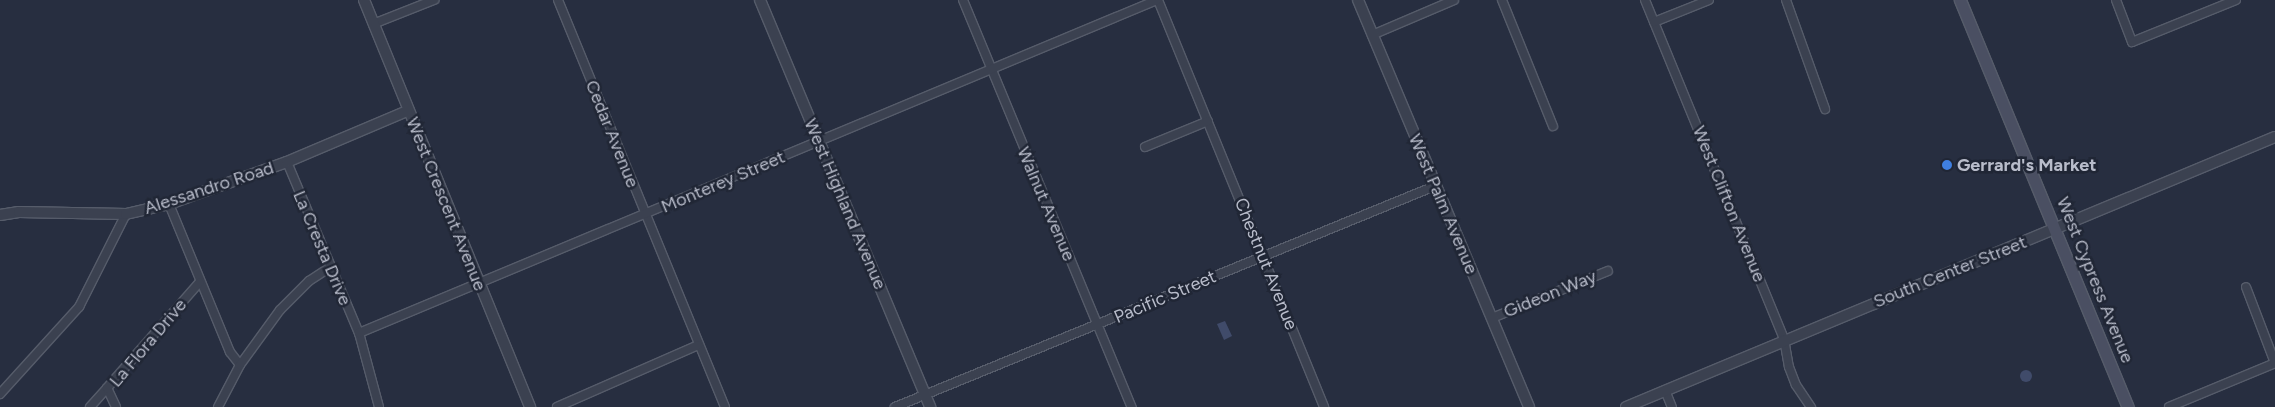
<!DOCTYPE html>
<html>
<head>
<meta charset="utf-8">
<style>
	body { margin:0 }
	#map { position:relative; width:2275px; height:407px; overflow:hidden; background:#272e40; font-family:Figtree,sans-serif }
	div>[style] { position:absolute }
	.water>* { inset:0; background:#404b6a }
	.round { border-radius:50% }
	.roads { filter:drop-shadow(1px 0 #565c6a) drop-shadow(-1px 0 #565c6a) drop-shadow(0 1px #565c6a) drop-shadow(0 -1px #565c6a) }
	.minor>* { height:8px; margin:-4px; padding:0 4px; transform-origin:4px; border-radius:4px; background:#3b4150 }
	.tertiary>* { height:10px; margin:-5px; padding:0 5px; transform-origin:5px; border-radius:5px; background:#3b4150 }
	.secondary>* { height:11px; margin:-5.5px; padding:0 5.5px; transform-origin:5.5px; border-radius:5.5px; background:#4a4f62 }
	.dots>* { width:14px; height:14px; translate:-50% -50%; box-sizing:border-box; border:2px solid #202635; border-radius:50% }
	span { translate:-50% -50%; white-space:nowrap; text-align:center; line-height:1.15; -webkit-text-stroke:5px #202635; paint-order:stroke }
	.street-label { font-size:18px; color:#b8bcca }
	.poi-label { font-size:18px; color:#b8bcca; font-weight:700 }
	.left { translate:0 -50%; text-align:left }
</style>
</head>
<body>
<div id="map">
	<div class="water">
		<div style="clip-path:polygon(1225px 321px,1232px 336px,1224px 340px,1217px 324px)"></div>
		<div class="round" style="left:2020px;top:370px;width:12px;height:12px"></div>
	</div>
	<div class="roads">
		<div class="minor">
			<div style="left:558px;top:0;width:440px;rotate:67.7deg"></div>
			<div style="left:963px;top:0;width:441px;rotate:67.5deg"></div>
			<div style="left:1158px;top:0;width:440px;rotate:67.8deg"></div>
			<div style="left:1502px;top:0;width:136px;rotate:68deg"></div>
			<div style="left:1645px;top:0;width:366px;rotate:67.7deg"></div>
			<div style="left:1784px;top:339px;width:28px;rotate:80deg"></div>
			<div style="left:1789px;top:367px;width:19px;rotate:69deg"></div>
			<div style="left:1796px;top:385px;width:27px;rotate:56deg"></div>
			<div style="left:1786px;top:0;width:116px;rotate:70.3deg"></div>
			<div style="left:2116px;top:0;width:45px;rotate:69.1deg"></div>
			<div style="left:2132px;top:42px;width:112px;rotate:-22deg"></div>
			<div style="left:1654px;top:22px;width:59px;rotate:-21.8deg"></div>
			<div style="left:373px;top:24px;width:66px;rotate:-21.5deg"></div>
			<div style="left:1372px;top:35px;width:89px;rotate:-23.1deg"></div>
			<div style="left:1145px;top:147px;width:68px;rotate:-22.4deg"></div>
			<div style="left:287px;top:162px;width:186px;rotate:67.2deg"></div>
			<div style="left:169px;top:204px;width:160px;rotate:67.6deg"></div>
			<div style="left:230px;top:352px;width:16px;rotate:52deg"></div>
			<div style="left:1492px;top:318px;width:125px;rotate:-22.1deg"></div>
			<div style="left:1665px;top:390px;width:18px;rotate:68deg"></div>
			<div style="left:0;top:394px;width:118px;rotate:-47.8deg"></div>
			<div style="left:79px;top:307px;width:104px;rotate:-63.2deg"></div>
			<div style="left:90px;top:407px;width:25px;rotate:-48deg"></div>
			<div style="left:116px;top:407px;width:21px;rotate:-115deg"></div>
			<div style="left:107px;top:388px;width:140px;rotate:-48.8deg"></div>
			<div style="left:218px;top:407px;width:47px;rotate:-62.4deg"></div>
			<div style="left:240px;top:365px;width:68px;rotate:-54deg"></div>
			<div style="left:280px;top:310px;width:41px;rotate:-45deg"></div>
			<div style="left:309px;top:281px;width:24px;rotate:-33deg"></div>
			<div style="left:379px;top:407px;width:77px;rotate:-105.1deg"></div>
			<div style="left:359px;top:333px;width:865px;rotate:-22.65deg"></div>
			<div style="left:557px;top:407px;width:154px;rotate:-23.7deg"></div>
			<div style="left:895px;top:407px;width:583px;rotate:-22.26deg"></div>
			<div style="left:2169px;top:407px;width:115px;rotate:-22.5deg"></div>
			<div style="left:2275px;top:363px;width:81px;rotate:-110.9deg"></div>
		</div>
		<div class="tertiary">
			<div style="left:364px;top:0;width:440px;rotate:67.8deg"></div>
			<div style="left:760px;top:0;width:441px;rotate:67.3deg"></div>
			<div style="left:1358px;top:0;width:441px;rotate:67.2deg"></div>
			<div style="left:0;top:215px;width:19px;rotate:-9deg"></div>
			<div style="left:19px;top:212px;width:107px;rotate:1.1deg"></div>
			<div style="left:126px;top:214px;width:44px;rotate:-13.1deg"></div>
			<div style="left:169px;top:204px;width:125px;rotate:-19.6deg"></div>
			<div style="left:287px;top:162px;width:130px;rotate:-23deg"></div>
			<div style="left:1626px;top:407px;width:703px;rotate:-22.59deg"></div>
		</div>
		<div class="secondary">
			<div style="left:1960px;top:0;width:440px;rotate:67.6deg"></div>
		</div>
	</div>
	<div class="dots">
		<div style="left:1947px;top:165px;background:#3f7fe0"></div>
	</div>
	<div class="street-label">
		<span style="left:612px;top:134px;rotate:68deg">Cedar Avenue</span>
		<span style="left:723px;top:182px;rotate:-23deg">Monterey Street</span>
		<span style="left:209px;top:188px;rotate:-18deg">Alessandro Road</span>
		<span style="left:446px;top:204px;rotate:68deg">West Crescent Avenue</span>
		<span style="left:845px;top:204px;rotate:67deg">West Highland Avenue</span>
		<span style="left:1046px;top:204px;rotate:67deg">Walnut Avenue</span>
		<span style="left:1443px;top:204px;rotate:67deg">West Palm Avenue</span>
		<span style="left:1729px;top:204px;rotate:68deg">West Clifton Avenue</span>
		<span style="left:322px;top:248px;rotate:67deg">La Cresta Drive</span>
		<span style="left:1266px;top:264px;rotate:68deg">Chestnut Avenue</span>
		<span style="left:1950px;top:272px;rotate:-22deg">South Center Street</span>
		<span style="left:2095px;top:280px;rotate:68deg">West Cypress Avenue</span>
		<span style="left:1550px;top:294px;rotate:-22deg">Gideon Way</span>
		<span style="left:1165px;top:297px;rotate:-23deg">Pacific Street</span>
		<span style="left:148px;top:343px;rotate:-50deg">La Flora Drive</span>
	</div>
	<div class="poi-label">
		<span class="left" style="left:1957px;top:165px">Gerrard's Market</span>
	</div>
</div>
</body>
</html>
